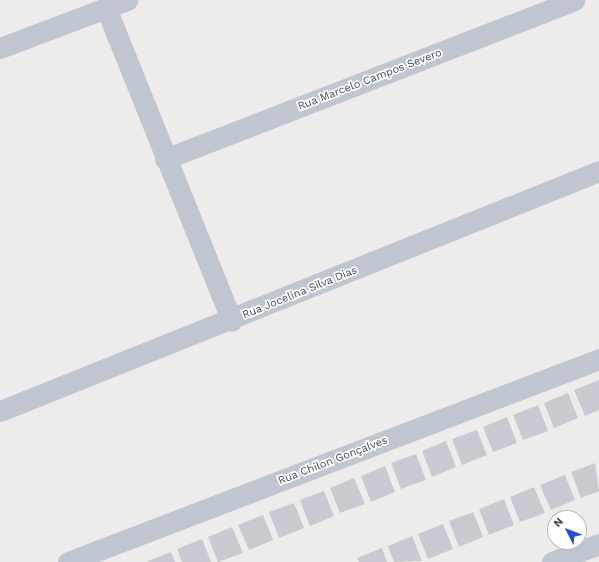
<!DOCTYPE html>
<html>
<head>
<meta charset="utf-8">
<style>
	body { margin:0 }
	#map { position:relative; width:599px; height:562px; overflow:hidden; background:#eeeceb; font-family:"Work Sans",sans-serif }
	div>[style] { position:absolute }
	.building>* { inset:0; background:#c9cad1 }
	.street>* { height:21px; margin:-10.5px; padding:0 10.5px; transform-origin:10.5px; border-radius:10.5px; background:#bfc5d1 }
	span { translate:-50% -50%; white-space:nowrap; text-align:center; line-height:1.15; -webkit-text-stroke:3.5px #fff; paint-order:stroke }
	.street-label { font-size:11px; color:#454c58 }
	.north { position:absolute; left:547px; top:510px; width:40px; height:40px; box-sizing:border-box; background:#fff; border:1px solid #b5b7bc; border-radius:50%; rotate:312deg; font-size:11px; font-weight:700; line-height:16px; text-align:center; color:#454c58 }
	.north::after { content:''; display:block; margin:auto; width:14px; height:18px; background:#2051d3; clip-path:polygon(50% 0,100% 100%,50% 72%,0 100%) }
</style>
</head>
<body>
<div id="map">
	<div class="building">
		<div style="clip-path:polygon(599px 380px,599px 410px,585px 416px,574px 390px)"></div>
		<div style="clip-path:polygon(568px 393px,578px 418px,554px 428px,544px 403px)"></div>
		<div style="clip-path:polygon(538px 405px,548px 431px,523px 440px,513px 415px)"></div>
		<div style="clip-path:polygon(507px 417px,517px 443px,493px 452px,483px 427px)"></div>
		<div style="clip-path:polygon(477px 430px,487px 455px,462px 465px,452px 439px)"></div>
		<div style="clip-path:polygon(446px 441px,456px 467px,432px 477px,422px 451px)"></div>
		<div style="clip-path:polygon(416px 454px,426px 480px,401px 489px,391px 463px)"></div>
		<div style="clip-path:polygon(595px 463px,599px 491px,581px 498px,571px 472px)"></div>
		<div style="clip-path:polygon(385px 466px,395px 492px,371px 502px,361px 476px)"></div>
		<div style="clip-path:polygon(565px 475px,575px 500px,551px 510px,540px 485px)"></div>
		<div style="clip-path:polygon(354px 478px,365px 504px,340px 513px,330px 488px)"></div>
		<div style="clip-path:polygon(534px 487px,545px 513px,520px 522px,510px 497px)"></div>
		<div style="clip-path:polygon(324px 491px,334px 516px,310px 526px,300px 500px)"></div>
		<div style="clip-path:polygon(504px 499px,514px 525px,489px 535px,479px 509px)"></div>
		<div style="clip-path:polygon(294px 503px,304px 528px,279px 538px,269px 512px)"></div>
		<div style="clip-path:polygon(473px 512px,483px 537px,459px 547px,449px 521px)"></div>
		<div style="clip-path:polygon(263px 515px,273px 540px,249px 550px,238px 525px)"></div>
		<div style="clip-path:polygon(443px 524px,453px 549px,428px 559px,418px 534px)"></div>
		<div style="clip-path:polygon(232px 527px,243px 553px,218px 562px,208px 537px)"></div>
		<div style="clip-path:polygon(412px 536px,422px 561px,394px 562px,388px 546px)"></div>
		<div style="clip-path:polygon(202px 539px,211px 562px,182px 562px,177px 549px)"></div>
		<div style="clip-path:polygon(382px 548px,387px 562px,359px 562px,357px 558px)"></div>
		<div style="clip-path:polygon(171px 552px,175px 562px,146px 562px)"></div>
	</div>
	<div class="street">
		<div style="left:106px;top:8px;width:337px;rotate:68.1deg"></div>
		<div style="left:0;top:48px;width:136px;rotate:-20.7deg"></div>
		<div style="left:165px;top:159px;width:439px;rotate:-21.2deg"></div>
		<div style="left:0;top:411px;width:645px;rotate:-21.83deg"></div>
		<div style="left:68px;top:562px;width:568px;rotate:-20.92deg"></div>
		<div style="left:552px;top:562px;width:50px;rotate:-21deg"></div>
	</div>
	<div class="street-label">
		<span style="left:370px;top:80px;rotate:-21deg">Rua Marcelo Campos Severo</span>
		<span style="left:300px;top:293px;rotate:-22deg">Rua Jocelina Silva Dias</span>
		<span style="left:333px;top:461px;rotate:-21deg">Rua Chilon Gonçalves</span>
	</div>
	<div class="north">N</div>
</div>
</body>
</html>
